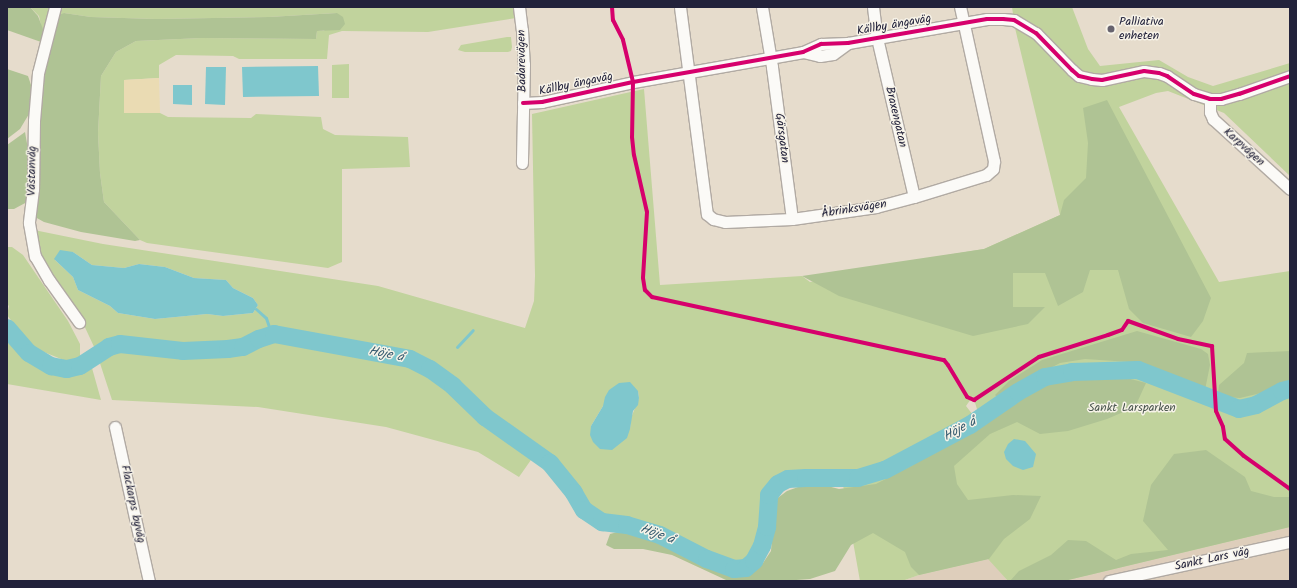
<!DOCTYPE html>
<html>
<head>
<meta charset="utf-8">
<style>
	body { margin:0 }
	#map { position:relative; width:1297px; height:588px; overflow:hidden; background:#e6dccc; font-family:Kalam,sans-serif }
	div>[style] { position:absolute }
	.built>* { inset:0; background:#decebb }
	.green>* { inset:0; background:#c1d39d }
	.forest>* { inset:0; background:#afc394 }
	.sand>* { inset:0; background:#eadbb3 }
	.water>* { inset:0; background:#7fc7cd }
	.stream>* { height:3px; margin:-1.5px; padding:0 1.5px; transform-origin:1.5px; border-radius:1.5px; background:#7fc7cd }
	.river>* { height:18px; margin:-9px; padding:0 9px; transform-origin:9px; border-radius:9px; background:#7fc7cd }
	.roads { filter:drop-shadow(1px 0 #b1aaa3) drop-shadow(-1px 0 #b1aaa3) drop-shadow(0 1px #b1aaa3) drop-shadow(0 -1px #b1aaa3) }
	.street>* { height:11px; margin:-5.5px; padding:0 5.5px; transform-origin:5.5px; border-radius:5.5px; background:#fbfaf7 }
	.cycleway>* { height:4px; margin:-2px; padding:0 2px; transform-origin:2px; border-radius:2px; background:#d6006c }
	.dots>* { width:11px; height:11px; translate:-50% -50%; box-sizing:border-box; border:2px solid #f7f3e8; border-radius:50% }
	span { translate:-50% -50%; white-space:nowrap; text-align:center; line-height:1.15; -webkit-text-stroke:3px #f7f3e8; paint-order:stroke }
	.poi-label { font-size:12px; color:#22223b }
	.left { translate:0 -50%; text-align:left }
	.street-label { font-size:12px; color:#22223b }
	.park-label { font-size:12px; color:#49554d }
	.water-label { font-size:13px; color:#33596e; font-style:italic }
	.frame { position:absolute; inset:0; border:8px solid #22223b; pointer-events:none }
</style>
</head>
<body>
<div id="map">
	<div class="built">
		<div style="clip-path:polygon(1290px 527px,1290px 581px,1064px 581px)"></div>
		<div style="clip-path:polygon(989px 559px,1008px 581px,902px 581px,919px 575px)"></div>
	</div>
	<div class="green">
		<div style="clip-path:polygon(30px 7px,513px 7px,516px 18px,428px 32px,342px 31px,329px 35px,327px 59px,239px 59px,233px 56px,176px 55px,159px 65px,159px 78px,124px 80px,125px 113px,160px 113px,168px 117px,251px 118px,256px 114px,321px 117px,323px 129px,335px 135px,408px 137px,410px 167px,342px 169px,342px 262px,328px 268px,147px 243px,140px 240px,104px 202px,100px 173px,98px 133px,101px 76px,116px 52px,136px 41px,202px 38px,316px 39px,317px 31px,324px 31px,337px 13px,269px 17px,156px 19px,91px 17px,64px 13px,46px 50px,39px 16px)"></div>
		<div style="clip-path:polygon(evenodd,1012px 7px,1072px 7px,1088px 49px,1100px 66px,1159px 60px,1188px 77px,1213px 86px,1290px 63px,1290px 176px,1224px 113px,1168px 91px,1156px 93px,1119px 107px,1219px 282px,1290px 271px,1290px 527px,1064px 581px,1008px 581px,988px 559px,919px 575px,902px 581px,860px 581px,843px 485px,886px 478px,980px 419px,973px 396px,966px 406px,973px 415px,882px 464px,854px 473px,807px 470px,786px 475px,774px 482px,764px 494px,763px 527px,759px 544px,750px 557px,741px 563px,734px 564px,709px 555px,662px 530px,628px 521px,604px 517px,588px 508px,577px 489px,553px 459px,533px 457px,519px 477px,478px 452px,386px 427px,258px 407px,112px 400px,96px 351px,82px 321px,38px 258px,34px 230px,103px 244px,378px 286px,525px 328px,534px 301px,535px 276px,532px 114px,644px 89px,660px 285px,802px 276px,810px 282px,935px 257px,984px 249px,1060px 215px,1015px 28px,1012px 7px,73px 252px,92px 265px,124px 268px,139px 264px,165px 267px,194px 278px,226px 280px,233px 288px,253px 298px,258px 305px,253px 313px,223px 316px,207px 314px,155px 319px,118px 313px,110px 306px,78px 290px,73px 277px,55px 260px,73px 252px,1012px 7px,638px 391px,639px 398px,631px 418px,630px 429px,591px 426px,603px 406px,638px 391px)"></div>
		<div style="clip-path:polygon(507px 37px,511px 37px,512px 47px,511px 51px,508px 52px,465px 52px,458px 50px,461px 45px)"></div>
		<div style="clip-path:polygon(349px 64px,349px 98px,332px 98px,332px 65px)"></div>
		<div style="clip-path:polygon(7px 247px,12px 247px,23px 255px,68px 321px,80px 344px,80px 357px,66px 361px,39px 350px,27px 341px,7px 315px,9px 306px,7px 304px)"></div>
		<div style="clip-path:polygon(7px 340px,27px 360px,38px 367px,55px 374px,69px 376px,92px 368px,101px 400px,7px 384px)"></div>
	</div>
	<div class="forest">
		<div style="clip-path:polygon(7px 7px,30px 7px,38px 16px,44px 32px,41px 42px,7px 30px)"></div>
		<div style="clip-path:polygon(64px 13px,91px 17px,156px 19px,269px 17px,337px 13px,343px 17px,345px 24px,340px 30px,317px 31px,316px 39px,202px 38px,136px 41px,116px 52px,101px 76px,98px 133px,100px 173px,104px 202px,140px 240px,135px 241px,81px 232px,44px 222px,35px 217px,40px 186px,38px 110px,42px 74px,57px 16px)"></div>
		<div style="clip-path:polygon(7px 69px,28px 76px,31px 85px,29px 114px,20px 129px,7px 139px)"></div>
		<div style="clip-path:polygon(1107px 100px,1211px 298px,1203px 321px,1191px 337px,1143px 323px,1129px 309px,1118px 270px,1090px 270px,1083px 292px,1058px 306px,1045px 273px,1013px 273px,1013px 307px,1045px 307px,1028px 324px,973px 336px,839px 296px,802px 276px,984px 249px,1060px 215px,1064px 200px,1086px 178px,1088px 143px,1083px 108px)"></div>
		<div style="clip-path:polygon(25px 132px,29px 155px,27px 202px,14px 209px,7px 209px,7px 145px)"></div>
		<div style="clip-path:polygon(1137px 331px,1201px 349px,1208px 354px,1210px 365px,1205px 390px,1185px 384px,1146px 366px,1130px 362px,1085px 359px,1060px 363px,1014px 387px,998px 398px,995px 395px,1009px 381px,1042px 360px)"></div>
		<div style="clip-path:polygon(1290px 351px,1290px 381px,1261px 393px,1240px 398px,1226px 397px,1218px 393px,1219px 385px,1244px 363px,1247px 353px)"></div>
		<div style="clip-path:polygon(1119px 376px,1146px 383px,1135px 407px,1107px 419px,1068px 431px,1040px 434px,1017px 422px,990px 434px,954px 466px,957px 484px,968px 500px,1013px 495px,1041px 496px,1030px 519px,1004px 539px,989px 559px,919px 575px,911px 567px,905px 552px,873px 533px,851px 545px,835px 571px,810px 579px,783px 581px,738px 581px,726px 580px,672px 555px,643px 549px,614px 549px,606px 545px,610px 534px,625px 530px,646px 535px,703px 563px,734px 576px,747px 574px,761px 566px,771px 551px,775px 500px,787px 491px,812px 482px,839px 489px,876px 484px,913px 465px,1017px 397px,1066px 378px)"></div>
		<div style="clip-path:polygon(1206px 450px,1245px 477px,1251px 491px,1274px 497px,1290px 497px,1290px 527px,1064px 581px,1010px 581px,1019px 571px,1051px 555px,1068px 540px,1086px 541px,1116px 560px,1131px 554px,1168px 550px,1143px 521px,1151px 485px,1174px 454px)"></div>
	</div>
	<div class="sand">
		<div style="clip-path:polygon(159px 78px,160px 113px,124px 113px,124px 80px)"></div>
	</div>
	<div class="water">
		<div style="clip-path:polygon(318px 66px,319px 96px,243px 97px,242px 67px)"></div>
		<div style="clip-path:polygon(206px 67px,226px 67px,225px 105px,205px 104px)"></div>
		<div style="clip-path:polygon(173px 85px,192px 85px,192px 105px,173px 104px)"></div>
		<div style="clip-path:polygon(60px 250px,73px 252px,92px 265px,124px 268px,139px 264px,165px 267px,194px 278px,226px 280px,233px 288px,253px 298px,258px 305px,253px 313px,223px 316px,207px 314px,155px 319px,118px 313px,110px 306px,78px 290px,73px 277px,54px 259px)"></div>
		<div style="clip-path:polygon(630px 382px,638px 391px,639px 398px,638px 405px,633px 411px,630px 429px,627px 438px,612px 450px,600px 449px,593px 442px,590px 435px,591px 426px,603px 406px,605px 397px,609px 390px,619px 383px)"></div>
		<div style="clip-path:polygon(1014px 439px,1025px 441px,1036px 454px,1033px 467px,1023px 470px,1013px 466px,1006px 459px,1004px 452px,1008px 444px)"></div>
	</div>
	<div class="stream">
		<div style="left:256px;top:309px;width:13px;rotate:42deg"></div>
		<div style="left:266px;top:318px;width:18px;rotate:71deg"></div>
		<div style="left:457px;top:347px;width:23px;rotate:-47deg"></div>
	</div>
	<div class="river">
		<div style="left:7px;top:328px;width:33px;rotate:49deg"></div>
		<div style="left:29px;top:353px;width:26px;rotate:31deg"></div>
		<div style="left:51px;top:366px;width:16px;rotate:11deg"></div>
		<div style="left:67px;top:369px;width:13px;rotate:-13deg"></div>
		<div style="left:80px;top:366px;width:35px;rotate:-33deg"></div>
		<div style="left:109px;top:347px;width:11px;rotate:-15deg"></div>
		<div style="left:120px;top:344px;width:63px;rotate:6.3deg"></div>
		<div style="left:183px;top:351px;width:45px;rotate:-2.5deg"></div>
		<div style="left:228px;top:349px;width:15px;rotate:-8deg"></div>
		<div style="left:243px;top:347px;width:18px;rotate:-27deg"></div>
		<div style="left:259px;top:339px;width:16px;rotate:-18deg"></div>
		<div style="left:274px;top:334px;width:138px;rotate:10.4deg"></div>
		<div style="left:410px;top:359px;width:22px;rotate:27deg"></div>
		<div style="left:430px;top:369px;width:29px;rotate:36deg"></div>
		<div style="left:453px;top:386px;width:45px;rotate:44.1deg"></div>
		<div style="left:485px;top:417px;width:80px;rotate:35.3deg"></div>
		<div style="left:550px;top:463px;width:38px;rotate:51deg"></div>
		<div style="left:574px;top:493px;width:20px;rotate:60deg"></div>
		<div style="left:584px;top:510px;width:22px;rotate:34deg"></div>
		<div style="left:602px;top:522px;width:25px;rotate:7deg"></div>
		<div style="left:627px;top:525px;width:34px;rotate:17deg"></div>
		<div style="left:660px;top:535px;width:53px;rotate:27.1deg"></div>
		<div style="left:707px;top:559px;width:29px;rotate:20deg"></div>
		<div style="left:734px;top:569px;width:12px;rotate:-5deg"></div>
		<div style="left:746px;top:568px;width:11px;rotate:-41deg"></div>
		<div style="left:754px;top:561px;width:17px;rotate:-62deg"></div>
		<div style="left:762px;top:546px;width:20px;rotate:-75deg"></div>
		<div style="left:767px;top:527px;width:32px;rotate:-86deg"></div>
		<div style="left:769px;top:495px;width:14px;rotate:-51deg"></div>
		<div style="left:778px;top:484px;width:11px;rotate:-27deg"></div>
		<div style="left:788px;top:479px;width:18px;rotate:-3deg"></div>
		<div style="left:806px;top:478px;width:52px"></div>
		<div style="left:858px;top:478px;width:28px;rotate:-17deg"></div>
		<div style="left:885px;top:470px;width:96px;rotate:-27.9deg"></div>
		<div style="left:970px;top:425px;width:58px;rotate:-34.5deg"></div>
		<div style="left:1018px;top:392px;width:31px;rotate:-29deg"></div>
		<div style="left:1045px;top:377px;width:27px;rotate:-10deg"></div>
		<div style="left:1072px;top:372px;width:66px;rotate:-1.7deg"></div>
		<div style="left:1138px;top:370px;width:108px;rotate:21.1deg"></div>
		<div style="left:1239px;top:409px;width:17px;rotate:-13deg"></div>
		<div style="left:1256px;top:405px;width:30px;rotate:-28deg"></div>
		<div style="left:1282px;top:391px;width:8px;rotate:-14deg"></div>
	</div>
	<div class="roads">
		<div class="street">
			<div style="left:55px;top:7px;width:68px;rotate:104.4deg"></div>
			<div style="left:38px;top:73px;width:48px;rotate:94.8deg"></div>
			<div style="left:34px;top:121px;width:68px;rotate:90.8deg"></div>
			<div style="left:33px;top:189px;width:34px;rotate:97deg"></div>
			<div style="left:29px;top:223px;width:34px;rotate:80deg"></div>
			<div style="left:35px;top:256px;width:28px;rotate:60deg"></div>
			<div style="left:49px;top:280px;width:52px;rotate:54.5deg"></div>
			<div style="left:519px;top:7px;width:23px;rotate:83deg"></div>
			<div style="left:522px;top:30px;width:34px;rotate:87deg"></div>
			<div style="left:524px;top:64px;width:99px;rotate:91.2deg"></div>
			<div style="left:680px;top:7px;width:209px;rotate:82.6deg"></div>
			<div style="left:707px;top:214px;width:8px;rotate:40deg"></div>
			<div style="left:713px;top:219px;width:12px;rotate:14deg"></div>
			<div style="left:725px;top:222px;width:67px;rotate:-2.6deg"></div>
			<div style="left:792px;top:219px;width:85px;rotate:-8.1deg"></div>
			<div style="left:876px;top:207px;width:39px;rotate:-15deg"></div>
			<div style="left:914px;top:197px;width:75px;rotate:-17deg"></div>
			<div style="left:986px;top:175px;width:9px;rotate:-41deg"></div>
			<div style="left:993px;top:169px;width:8px;rotate:-83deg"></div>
			<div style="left:994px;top:161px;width:158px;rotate:-102.4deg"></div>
			<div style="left:762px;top:7px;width:61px;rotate:80.5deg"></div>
			<div style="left:772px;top:67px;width:153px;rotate:82.5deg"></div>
			<div style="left:873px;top:7px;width:31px;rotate:83deg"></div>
			<div style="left:877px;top:38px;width:163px;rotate:76.9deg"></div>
			<div style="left:803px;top:52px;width:17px;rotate:13deg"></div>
			<div style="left:820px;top:56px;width:13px;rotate:-9deg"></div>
			<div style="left:833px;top:54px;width:19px;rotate:-36deg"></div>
			<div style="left:1210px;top:99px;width:13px;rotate:90deg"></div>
			<div style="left:1210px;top:112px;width:8px;rotate:67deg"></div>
			<div style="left:1213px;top:119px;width:104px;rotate:42.3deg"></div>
			<div style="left:523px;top:103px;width:19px;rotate:-3deg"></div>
			<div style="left:542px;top:102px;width:93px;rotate:-12.4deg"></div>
			<div style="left:633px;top:82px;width:173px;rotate:-10deg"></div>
			<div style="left:803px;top:52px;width:20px;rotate:-24deg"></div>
			<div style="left:821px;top:44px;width:27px;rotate:-2deg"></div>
			<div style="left:848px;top:43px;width:141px;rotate:-9.8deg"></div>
			<div style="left:987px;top:19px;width:16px"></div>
			<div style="left:1003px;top:19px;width:11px;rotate:5deg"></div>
			<div style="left:1014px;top:20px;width:26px;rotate:31deg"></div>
			<div style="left:1036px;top:33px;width:52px;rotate:45.8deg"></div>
			<div style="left:1072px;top:70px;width:9px;rotate:41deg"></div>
			<div style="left:1079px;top:76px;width:13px;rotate:13deg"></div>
			<div style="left:1092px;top:79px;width:10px;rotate:6deg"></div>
			<div style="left:1102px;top:80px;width:43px;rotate:-12.1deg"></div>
			<div style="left:1144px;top:71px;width:15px;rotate:8deg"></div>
			<div style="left:1159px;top:73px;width:9px;rotate:21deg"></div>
			<div style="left:1167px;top:76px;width:32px;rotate:34deg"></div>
			<div style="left:1194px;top:94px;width:17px;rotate:17deg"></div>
			<div style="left:1210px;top:99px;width:11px"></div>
			<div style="left:1221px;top:99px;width:19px;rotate:-16deg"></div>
			<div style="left:1239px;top:94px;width:54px;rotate:-19.4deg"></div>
			<div style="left:115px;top:427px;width:158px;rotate:77.6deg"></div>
			<div style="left:1109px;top:581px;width:185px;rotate:-12.2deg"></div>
		</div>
	</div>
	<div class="cycleway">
		<div style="left:612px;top:7px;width:13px;rotate:86deg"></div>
		<div style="left:613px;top:20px;width:22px;rotate:63deg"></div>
		<div style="left:623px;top:40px;width:43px;rotate:76.6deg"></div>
		<div style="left:633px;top:82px;width:55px;rotate:91deg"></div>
		<div style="left:632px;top:137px;width:18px;rotate:84deg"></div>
		<div style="left:634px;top:155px;width:58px;rotate:77.2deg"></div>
		<div style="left:647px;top:212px;width:66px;rotate:93.5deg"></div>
		<div style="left:643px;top:278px;width:12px;rotate:81deg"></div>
		<div style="left:645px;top:290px;width:10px;rotate:45deg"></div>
		<div style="left:652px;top:297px;width:299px;rotate:12.2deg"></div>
		<div style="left:944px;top:360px;width:6px;rotate:51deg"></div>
		<div style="left:948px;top:365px;width:37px;rotate:59deg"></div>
		<div style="left:967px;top:397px;width:8px;rotate:23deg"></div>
		<div style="left:974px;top:400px;width:78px;rotate:-33.5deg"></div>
		<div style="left:1039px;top:357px;width:72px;rotate:-17.7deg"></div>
		<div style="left:1108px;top:335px;width:15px;rotate:-20deg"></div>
		<div style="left:1122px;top:330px;width:11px;rotate:-56deg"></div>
		<div style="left:1128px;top:321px;width:53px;rotate:19.8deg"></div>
		<div style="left:1178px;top:339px;width:35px;rotate:12deg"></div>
		<div style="left:1212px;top:346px;width:65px;rotate:86.5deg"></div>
		<div style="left:1216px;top:411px;width:17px;rotate:66deg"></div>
		<div style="left:1223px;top:427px;width:12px;rotate:81deg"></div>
		<div style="left:1225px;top:439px;width:25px;rotate:42deg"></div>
		<div style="left:1244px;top:456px;width:57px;rotate:35.7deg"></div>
		<div style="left:523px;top:103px;width:19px;rotate:-3deg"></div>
		<div style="left:542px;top:102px;width:93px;rotate:-12.4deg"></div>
		<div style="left:633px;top:82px;width:173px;rotate:-10deg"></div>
		<div style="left:803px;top:52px;width:20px;rotate:-24deg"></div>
		<div style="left:821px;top:44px;width:27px;rotate:-2deg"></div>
		<div style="left:848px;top:43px;width:141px;rotate:-9.8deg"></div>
		<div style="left:987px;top:19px;width:16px"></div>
		<div style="left:1003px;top:19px;width:11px;rotate:5deg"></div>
		<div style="left:1014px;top:20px;width:26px;rotate:31deg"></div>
		<div style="left:1036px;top:33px;width:52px;rotate:45.8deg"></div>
		<div style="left:1072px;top:70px;width:9px;rotate:41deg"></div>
		<div style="left:1079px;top:76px;width:13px;rotate:13deg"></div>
		<div style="left:1092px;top:79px;width:10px;rotate:6deg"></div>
		<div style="left:1102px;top:80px;width:43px;rotate:-12.1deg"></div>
		<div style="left:1144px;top:71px;width:15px;rotate:8deg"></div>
		<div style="left:1159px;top:73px;width:9px;rotate:21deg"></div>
		<div style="left:1167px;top:76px;width:32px;rotate:34deg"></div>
		<div style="left:1194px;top:94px;width:17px;rotate:17deg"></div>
		<div style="left:1210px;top:99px;width:11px"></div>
		<div style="left:1221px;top:99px;width:19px;rotate:-16deg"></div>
		<div style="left:1239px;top:94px;width:54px;rotate:-19.4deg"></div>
	</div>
	<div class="dots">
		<div style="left:1111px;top:29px;background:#67636e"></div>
	</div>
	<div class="poi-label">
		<span class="left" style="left:1119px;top:29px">Palliativa<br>enheten</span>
	</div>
	<div class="street-label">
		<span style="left:894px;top:25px;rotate:-10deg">Källby ängaväg</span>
		<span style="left:522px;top:61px;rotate:-91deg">Badarevägen</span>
		<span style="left:576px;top:84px;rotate:-12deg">Källby ängaväg</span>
		<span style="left:896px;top:117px;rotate:77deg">Braxengatan</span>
		<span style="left:782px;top:138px;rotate:83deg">Gärsgatan</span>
		<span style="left:1244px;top:147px;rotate:42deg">Karpvägen</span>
		<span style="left:32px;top:171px;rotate:-89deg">Västanväg</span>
		<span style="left:854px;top:209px;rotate:-9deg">Åbrinksvägen</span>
		<span style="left:133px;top:504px;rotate:78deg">Flackarps byväg</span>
		<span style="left:1212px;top:559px;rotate:-12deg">Sankt Lars väg</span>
	</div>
	<div class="park-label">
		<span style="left:1132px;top:408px">Sankt Larsparken</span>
	</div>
	<div class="water-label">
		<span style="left:386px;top:355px;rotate:11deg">Höje å</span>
		<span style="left:960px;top:430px;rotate:-29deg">Höje å</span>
		<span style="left:657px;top:535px;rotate:20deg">Höje å</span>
	</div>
	<div class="frame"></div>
</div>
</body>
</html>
